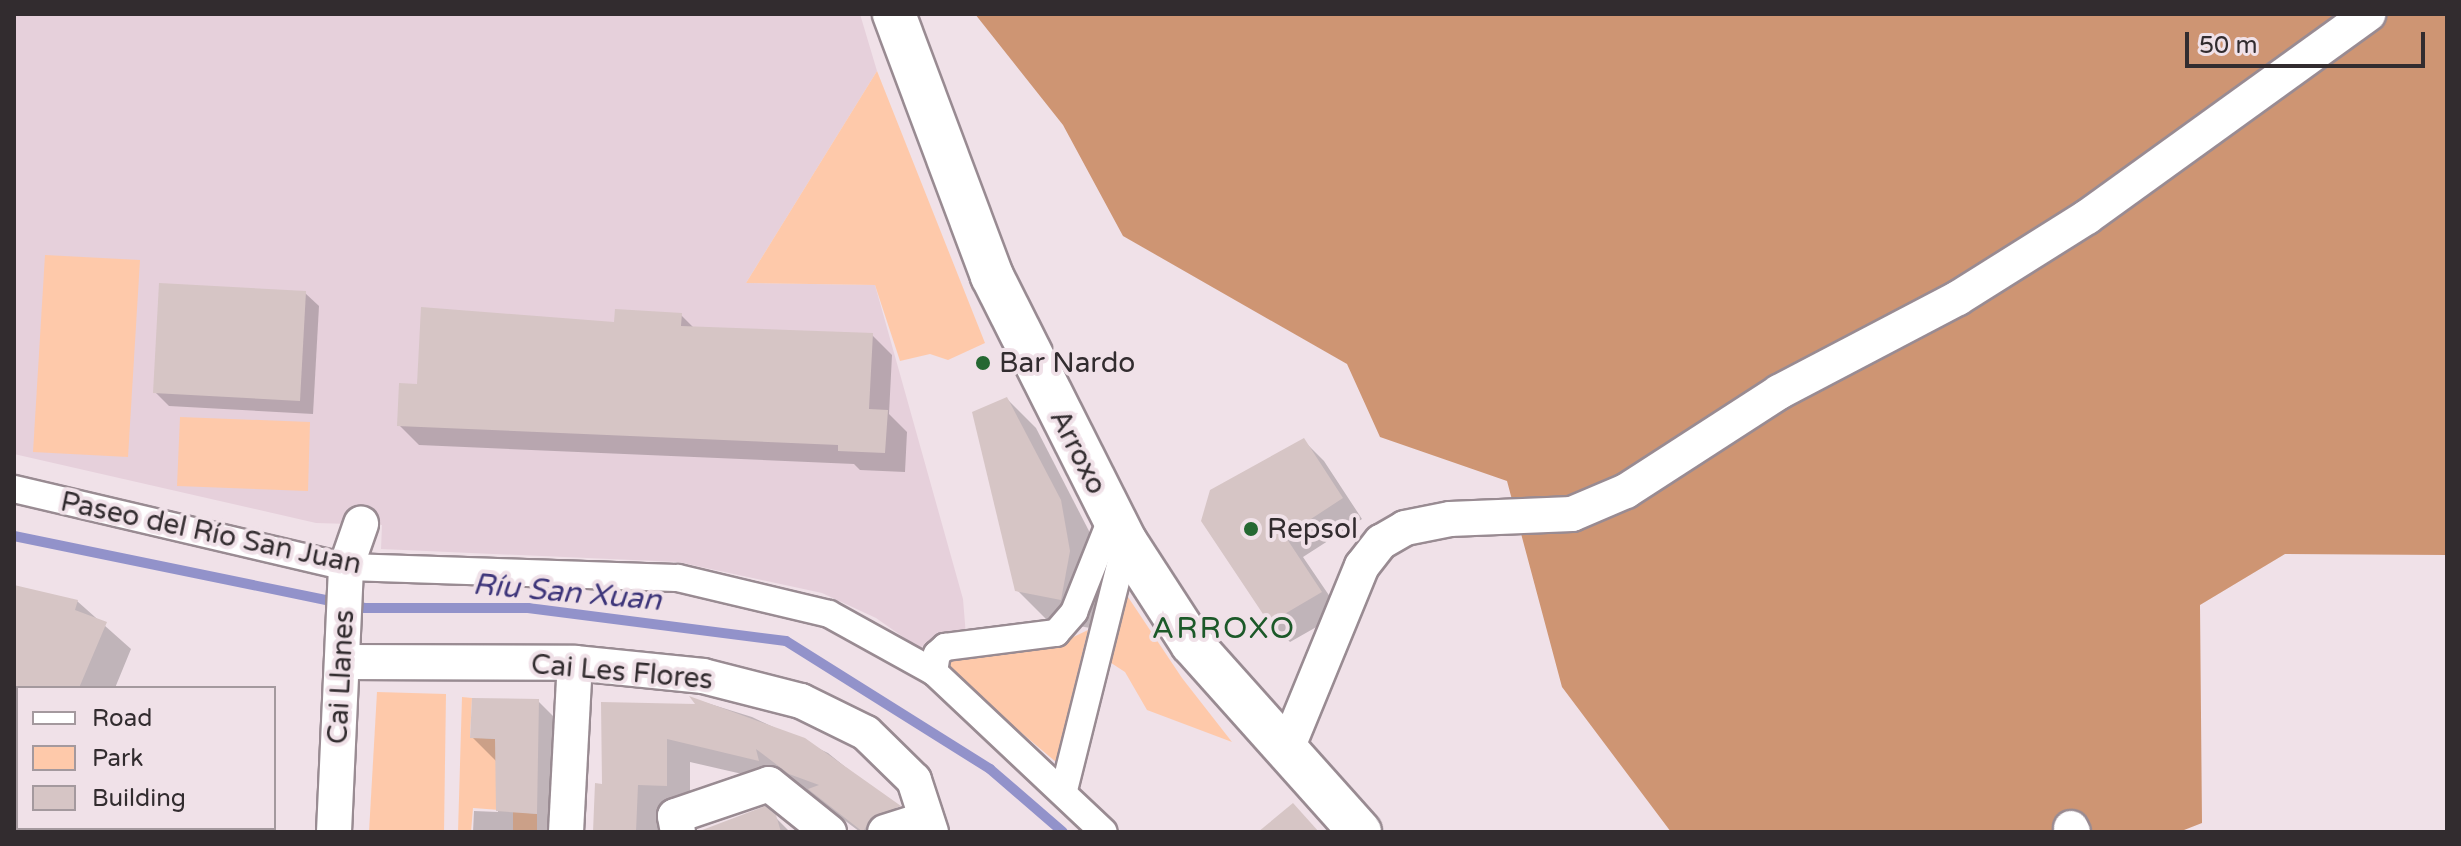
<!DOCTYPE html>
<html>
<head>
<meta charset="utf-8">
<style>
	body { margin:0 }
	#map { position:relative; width:2461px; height:846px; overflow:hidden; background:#f0e1e8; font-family:"Varela Round",sans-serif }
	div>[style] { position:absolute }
	.built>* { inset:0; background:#e6d0db }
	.green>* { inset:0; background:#fec9aa }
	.forest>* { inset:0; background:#ce9573 }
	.shadow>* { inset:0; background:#0003 }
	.stream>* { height:10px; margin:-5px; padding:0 5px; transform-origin:5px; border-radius:5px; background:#9292ca }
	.building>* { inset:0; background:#d6c5c5 }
	.roads { filter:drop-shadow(2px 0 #998b92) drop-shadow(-2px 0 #998b92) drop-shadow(0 2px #998b92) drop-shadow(0 -2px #998b92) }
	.pedestrian>* { height:26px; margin:-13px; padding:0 13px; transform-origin:13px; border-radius:13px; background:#fff }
	.minor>* { height:34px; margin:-17px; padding:0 17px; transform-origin:17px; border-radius:17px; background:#fff }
	.tertiary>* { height:42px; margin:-21px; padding:0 21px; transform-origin:21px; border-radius:21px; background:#fff }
	.dots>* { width:22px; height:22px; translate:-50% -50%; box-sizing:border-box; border:4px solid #f0e1e8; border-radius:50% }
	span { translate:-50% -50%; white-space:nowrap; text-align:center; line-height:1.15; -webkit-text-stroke:8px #f0e1e8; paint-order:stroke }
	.poi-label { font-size:28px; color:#322c2f }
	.left { translate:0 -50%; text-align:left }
	.street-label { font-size:28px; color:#322c2f }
	.water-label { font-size:30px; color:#3d357a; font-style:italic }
	.neighbourhood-label { font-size:30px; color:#1c5929; letter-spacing:2px }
	.frame { position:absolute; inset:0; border:16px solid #322c2f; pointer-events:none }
	.legend { position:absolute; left:16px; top:686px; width:260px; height:144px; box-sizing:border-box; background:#f0e1e8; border:2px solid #a4999e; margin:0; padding:10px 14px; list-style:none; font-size:24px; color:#322c2f }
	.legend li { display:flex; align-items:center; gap:16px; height:40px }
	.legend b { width:40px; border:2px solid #a4999e }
	.scale { position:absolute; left:2185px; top:32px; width:240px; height:36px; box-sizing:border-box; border:4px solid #322c2f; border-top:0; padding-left:10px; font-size:24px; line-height:28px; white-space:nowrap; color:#322c2f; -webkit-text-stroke:6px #f0e1e8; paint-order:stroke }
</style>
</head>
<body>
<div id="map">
	<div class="built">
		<div style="clip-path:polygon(14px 14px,860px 14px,877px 71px,746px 283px,875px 285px,963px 599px,966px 636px,956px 633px,919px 648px,876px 618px,822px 593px,678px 562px,381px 549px,382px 525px,316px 523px,14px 454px)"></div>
	</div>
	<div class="green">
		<div style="clip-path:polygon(877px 71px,985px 343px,948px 360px,930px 354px,900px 361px,875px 285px,746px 283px)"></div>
		<div style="clip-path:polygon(45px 255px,140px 260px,128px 457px,33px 452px)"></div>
		<div style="clip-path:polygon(180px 417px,310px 422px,308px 491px,177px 486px)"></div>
		<div style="clip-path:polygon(1122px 588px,1182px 678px,1232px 742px,1147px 710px,1125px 672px,1105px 659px)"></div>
		<div style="clip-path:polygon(1088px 630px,1056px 762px,949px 672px,946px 659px,1065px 641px)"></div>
		<div style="clip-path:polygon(377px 692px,446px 694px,444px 832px,369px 832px)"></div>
		<div style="clip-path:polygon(462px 697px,472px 698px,470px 737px,495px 739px,528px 813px,537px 814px,537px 832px,513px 832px,513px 811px,473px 808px,471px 832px,458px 832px)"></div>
		<div style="clip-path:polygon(14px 822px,18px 828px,114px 832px,14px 832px)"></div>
	</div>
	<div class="forest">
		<div style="clip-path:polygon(975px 14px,2447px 14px,2447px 555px,2285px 554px,2200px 605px,2202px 823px,2179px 832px,1671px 832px,1562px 687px,1507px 481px,1380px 437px,1347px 364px,1123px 236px,1063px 125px)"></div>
	</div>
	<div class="shadow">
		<div style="clip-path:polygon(305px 293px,319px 306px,313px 414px,169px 406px,155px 392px)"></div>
		<div style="clip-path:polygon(681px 315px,694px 328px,872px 335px,892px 355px,889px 414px,907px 432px,905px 472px,860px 470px,854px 464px,419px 445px,399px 425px,419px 387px,616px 324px)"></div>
		<div style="clip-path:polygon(1007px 399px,1036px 428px,1089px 531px,1098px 599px,1090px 628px,1047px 620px,1017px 590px)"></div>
		<div style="clip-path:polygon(1304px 441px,1324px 461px,1362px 519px,1303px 557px,1341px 613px,1290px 642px,1270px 622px,1203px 521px)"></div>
		<div style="clip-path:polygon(14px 587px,77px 601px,131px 649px,115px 688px,18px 688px,18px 783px)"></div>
		<div style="clip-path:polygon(694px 699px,752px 717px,828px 753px,923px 830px,860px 832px,777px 769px,781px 783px,690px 762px,690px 809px,661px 808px,660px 832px,595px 832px,604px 786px,699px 706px)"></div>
		<div style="clip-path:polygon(538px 701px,564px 727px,563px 832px,473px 832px,474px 811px,498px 812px,497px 762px,472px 737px)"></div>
		<div style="clip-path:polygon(774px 816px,790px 832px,704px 832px)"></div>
	</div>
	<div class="stream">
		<div style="left:14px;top:536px;width:358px;rotate:11.6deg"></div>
		<div style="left:365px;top:608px;width:163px"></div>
		<div style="left:528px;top:608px;width:260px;rotate:7.3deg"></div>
		<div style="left:786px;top:641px;width:241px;rotate:32.1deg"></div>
		<div style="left:990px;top:769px;width:96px;rotate:40.8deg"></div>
	</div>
	<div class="building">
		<div style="clip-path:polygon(159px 283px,306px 291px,300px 401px,153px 393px)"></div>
		<div style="clip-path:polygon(421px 307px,614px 322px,615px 309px,682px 313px,681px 326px,873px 333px,869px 409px,888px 410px,885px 453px,838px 451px,838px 445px,397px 426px,399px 383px,417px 384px)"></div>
		<div style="clip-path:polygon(1007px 397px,1061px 500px,1070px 551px,1061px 600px,1015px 591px,972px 412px)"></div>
		<div style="clip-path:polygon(1304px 438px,1343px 498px,1285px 536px,1322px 592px,1269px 623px,1201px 521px,1210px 490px)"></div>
		<div style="clip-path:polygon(14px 585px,78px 600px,75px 610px,107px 622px,79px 688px,14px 688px)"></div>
		<div style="clip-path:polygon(689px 696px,805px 738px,901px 806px,871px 818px,863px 832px,808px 789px,819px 785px,789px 774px,756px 749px,759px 761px,667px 739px,667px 786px,638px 785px,636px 832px,593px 832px,595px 783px,602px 784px,601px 702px,695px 704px)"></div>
		<div style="clip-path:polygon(472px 698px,539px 699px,537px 814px,496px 811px,495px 739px,470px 738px)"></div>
		<div style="clip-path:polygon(1293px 803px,1319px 832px,1258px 832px)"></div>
		<div style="clip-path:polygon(765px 806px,776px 815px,781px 832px,697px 832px)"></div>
	</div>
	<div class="roads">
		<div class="pedestrian">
			<div style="left:14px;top:489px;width:341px;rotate:13.2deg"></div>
			<div style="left:346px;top:567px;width:332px;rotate:1.9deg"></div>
			<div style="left:678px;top:578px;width:155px;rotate:13.4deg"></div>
			<div style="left:829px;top:614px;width:120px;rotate:28.9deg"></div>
			<div style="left:934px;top:672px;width:233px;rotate:43.3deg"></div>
			<div style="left:934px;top:672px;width:18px;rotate:-81deg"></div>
			<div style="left:937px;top:654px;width:11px;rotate:-41deg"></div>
			<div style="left:945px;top:647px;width:112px;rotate:-7.2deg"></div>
			<div style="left:1056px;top:633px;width:28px;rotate:-49deg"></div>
			<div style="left:1074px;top:612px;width:102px;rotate:-68.2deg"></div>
			<div style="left:1064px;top:790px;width:256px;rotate:-76deg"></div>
		</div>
		<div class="minor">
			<div style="left:342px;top:662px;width:233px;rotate:0.2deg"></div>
			<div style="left:575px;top:663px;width:129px;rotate:5.8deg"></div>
			<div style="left:703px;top:676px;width:101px;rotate:14.3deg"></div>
			<div style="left:801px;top:701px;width:72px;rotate:26.2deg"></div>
			<div style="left:866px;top:733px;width:67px;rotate:44.4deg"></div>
			<div style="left:914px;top:780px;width:55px;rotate:71.9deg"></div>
			<div style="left:1286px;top:751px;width:200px;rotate:-67.7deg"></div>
			<div style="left:1362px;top:566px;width:31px;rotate:-52deg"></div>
			<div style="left:1381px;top:542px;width:28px;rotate:-30deg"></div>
			<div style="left:1405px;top:528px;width:46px;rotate:-11.3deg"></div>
			<div style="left:1450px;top:519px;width:122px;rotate:-2.3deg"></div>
			<div style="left:1572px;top:514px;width:59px;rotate:-23.1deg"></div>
			<div style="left:1626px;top:491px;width:182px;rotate:-32.9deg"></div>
			<div style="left:1779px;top:392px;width:202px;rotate:-27.7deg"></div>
			<div style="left:1958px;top:298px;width:152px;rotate:-32.1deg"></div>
			<div style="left:2087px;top:217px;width:347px;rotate:-35.8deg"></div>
			<div style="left:2071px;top:828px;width:4px;rotate:63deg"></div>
			<div style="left:334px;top:832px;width:265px;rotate:-87.4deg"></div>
			<div style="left:346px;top:567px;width:46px;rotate:-70.8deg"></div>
			<div style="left:566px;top:832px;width:169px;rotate:-87deg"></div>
			<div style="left:678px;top:832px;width:16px;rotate:-101deg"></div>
			<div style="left:675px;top:816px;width:99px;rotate:-18.8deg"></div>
			<div style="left:769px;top:784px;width:77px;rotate:38.7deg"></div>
			<div style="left:885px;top:832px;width:43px;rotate:-17.6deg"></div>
		</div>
		<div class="tertiary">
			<div style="left:894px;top:14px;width:280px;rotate:69.5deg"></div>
			<div style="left:992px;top:276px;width:298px;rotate:63.3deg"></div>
			<div style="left:1126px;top:542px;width:121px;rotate:57.1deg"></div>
			<div style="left:1192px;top:644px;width:252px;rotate:48.2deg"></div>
		</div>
	</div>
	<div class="dots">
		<div style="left:983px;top:363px;background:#256832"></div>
		<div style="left:1251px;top:529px;background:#256832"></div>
	</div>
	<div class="poi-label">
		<span class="left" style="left:999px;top:363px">Bar Nardo</span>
		<span class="left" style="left:1267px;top:529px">Repsol</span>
	</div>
	<div class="street-label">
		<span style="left:1078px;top:452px;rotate:63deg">Arroxo</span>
		<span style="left:211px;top:533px;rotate:12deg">Paseo del Río San Juan</span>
		<span style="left:622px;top:672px;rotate:5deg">Cai Les Flores</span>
		<span style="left:341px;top:677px;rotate:-87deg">Cai Llanes</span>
	</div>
	<div class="water-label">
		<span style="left:567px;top:593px;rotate:5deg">Ríu San Xuan</span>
	</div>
	<div class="neighbourhood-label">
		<span style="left:1224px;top:629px">ARROXO</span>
	</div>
	<div class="frame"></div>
	<ul class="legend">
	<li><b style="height:10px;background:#fff"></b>Road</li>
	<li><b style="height:22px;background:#fec9aa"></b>Park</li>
	<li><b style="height:22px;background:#d6c5c5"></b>Building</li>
	</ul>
	<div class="scale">50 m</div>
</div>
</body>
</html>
